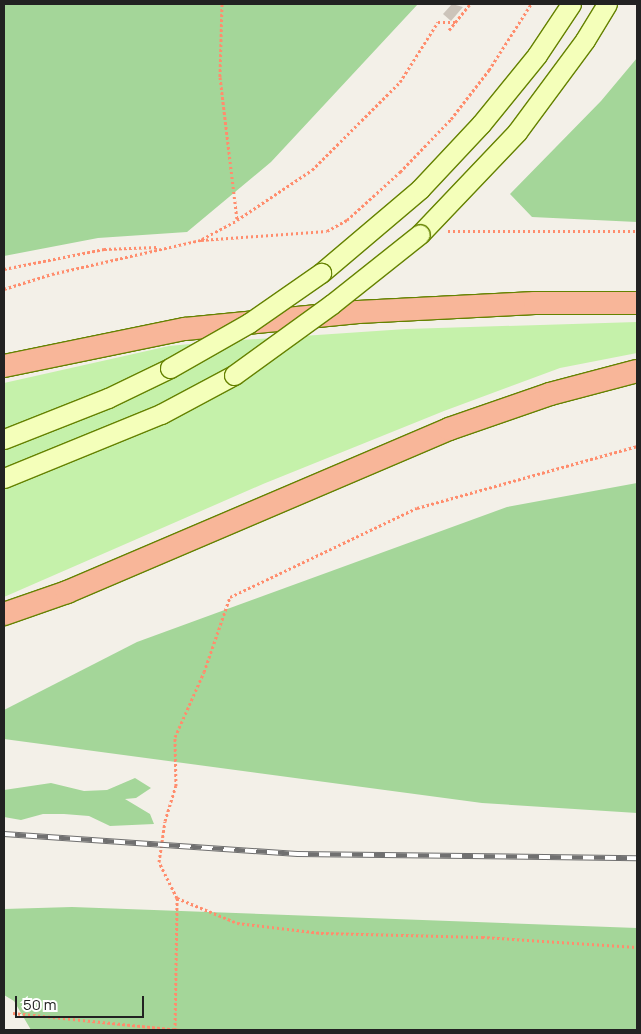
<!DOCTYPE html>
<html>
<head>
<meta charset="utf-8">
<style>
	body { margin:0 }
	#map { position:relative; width:641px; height:1034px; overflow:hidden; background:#f3f0e8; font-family:Manrope,sans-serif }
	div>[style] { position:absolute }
	.grass>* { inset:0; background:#c5f1aa }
	.forest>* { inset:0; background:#a4d699 }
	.building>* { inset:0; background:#ccc4ba }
	.path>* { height:3px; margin-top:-1.5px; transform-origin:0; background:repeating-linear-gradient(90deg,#ff8d6d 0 2.5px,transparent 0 5px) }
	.roads { filter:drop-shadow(1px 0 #658200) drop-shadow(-1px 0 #658200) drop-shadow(0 1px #658200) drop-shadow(0 -1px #658200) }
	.secondary>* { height:19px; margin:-9.5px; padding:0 9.5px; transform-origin:9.5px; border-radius:9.5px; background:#f4ffba }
	.trunk>* { height:22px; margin:-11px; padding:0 11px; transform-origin:11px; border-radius:11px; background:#f8b699 }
	.rail>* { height:5.5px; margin-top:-2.75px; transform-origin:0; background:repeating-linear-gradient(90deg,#fff 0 11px,#707070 0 22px); box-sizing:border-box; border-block:1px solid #707070 }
	.bridges { filter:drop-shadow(1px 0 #658200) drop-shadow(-1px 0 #658200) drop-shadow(0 1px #658200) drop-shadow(0 -1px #658200) }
	.secondary-bridge>* { height:19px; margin:-9.5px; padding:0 9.5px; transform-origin:9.5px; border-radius:9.5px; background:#f4ffba }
	span { translate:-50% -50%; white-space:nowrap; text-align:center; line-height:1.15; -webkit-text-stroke:5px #fff; paint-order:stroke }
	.frame { position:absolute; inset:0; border:5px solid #222; pointer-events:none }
	.scale { position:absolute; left:15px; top:996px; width:129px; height:22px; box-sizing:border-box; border:2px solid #222; border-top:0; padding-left:6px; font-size:15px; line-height:18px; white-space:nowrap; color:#222; -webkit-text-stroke:4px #fff; paint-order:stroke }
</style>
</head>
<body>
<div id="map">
	<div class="grass">
		<div style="clip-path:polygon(637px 322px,637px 353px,560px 368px,444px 411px,263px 484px,4px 597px,4px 383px,169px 346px,211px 342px,406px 329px)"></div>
	</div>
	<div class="forest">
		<div style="clip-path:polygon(4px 4px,418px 4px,271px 162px,187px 232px,98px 238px,4px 256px)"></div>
		<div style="clip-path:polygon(637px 58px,637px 222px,532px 217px,510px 194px,601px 101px)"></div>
		<div style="clip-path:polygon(637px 483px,637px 813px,482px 803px,4px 739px,4px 710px,137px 642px,507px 507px)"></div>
		<div style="clip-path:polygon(135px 778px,151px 788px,136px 798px,125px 799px,150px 814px,154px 824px,110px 826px,89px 816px,64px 814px,43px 814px,21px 820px,4px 817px,4px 790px,51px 783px,84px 791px,107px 790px)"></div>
		<div style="clip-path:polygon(72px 907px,637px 928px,637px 1030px,31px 1030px,14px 1001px,4px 995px,4px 909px)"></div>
	</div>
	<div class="building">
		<div style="clip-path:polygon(452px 4px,463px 7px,451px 21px,443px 14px)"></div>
	</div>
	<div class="path">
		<div style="left:222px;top:4px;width:73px;rotate:91.6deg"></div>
		<div style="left:220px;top:77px;width:144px;rotate:83.2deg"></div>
		<div style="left:237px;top:220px;width:90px;rotate:-33.7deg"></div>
		<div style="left:312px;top:170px;width:124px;rotate:-45deg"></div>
		<div style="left:400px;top:82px;width:71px;rotate:-57.7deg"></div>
		<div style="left:438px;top:22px;width:17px"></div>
		<div style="left:449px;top:30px;width:33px;rotate:-51deg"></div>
		<div style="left:448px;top:231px;width:189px"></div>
		<div style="left:202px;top:239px;width:40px;rotate:-28deg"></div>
		<div style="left:4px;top:269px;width:102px;rotate:-11.3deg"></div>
		<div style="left:104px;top:249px;width:53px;rotate:-2.2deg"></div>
		<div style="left:4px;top:289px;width:50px;rotate:-17.4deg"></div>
		<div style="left:52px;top:274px;width:153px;rotate:-12.9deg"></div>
		<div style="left:201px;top:240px;width:126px;rotate:-4.1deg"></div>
		<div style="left:327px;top:231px;width:23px;rotate:-29deg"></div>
		<div style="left:347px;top:220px;width:72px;rotate:-42.2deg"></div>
		<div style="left:400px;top:172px;width:74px;rotate:-46.1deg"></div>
		<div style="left:451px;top:119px;width:62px;rotate:-52.2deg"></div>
		<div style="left:489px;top:70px;width:78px;rotate:-57.5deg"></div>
		<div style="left:177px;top:898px;width:65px;rotate:22.6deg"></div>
		<div style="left:237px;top:923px;width:85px;rotate:6.8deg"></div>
		<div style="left:321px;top:933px;width:161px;rotate:1.4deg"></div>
		<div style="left:482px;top:937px;width:155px;rotate:3.7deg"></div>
		<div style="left:13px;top:1013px;width:168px;rotate:5.8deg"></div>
		<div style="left:175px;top:1030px;width:132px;rotate:-89.1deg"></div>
		<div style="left:177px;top:898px;width:40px;rotate:-116.6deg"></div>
		<div style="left:159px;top:862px;width:41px;rotate:-81.7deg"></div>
		<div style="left:165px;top:821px;width:37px;rotate:-73deg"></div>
		<div style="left:176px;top:786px;width:49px;rotate:-91.2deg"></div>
		<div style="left:175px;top:737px;width:71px;rotate:-66deg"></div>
		<div style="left:204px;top:672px;width:79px;rotate:-70.9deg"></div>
		<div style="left:230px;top:597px;width:207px;rotate:-25.5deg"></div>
		<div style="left:417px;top:508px;width:229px;rotate:-15.7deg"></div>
	</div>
	<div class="roads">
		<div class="secondary">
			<div style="left:420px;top:234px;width:141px;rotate:-46.4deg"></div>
			<div style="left:517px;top:132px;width:114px;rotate:-53.5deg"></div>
			<div style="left:585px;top:40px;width:42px;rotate:-58.6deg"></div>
			<div style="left:321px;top:273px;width:130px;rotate:-40.3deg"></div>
			<div style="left:420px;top:189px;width:89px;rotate:-46.8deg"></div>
			<div style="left:481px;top:124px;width:89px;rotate:-50.9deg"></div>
			<div style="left:537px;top:55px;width:61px;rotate:-56.3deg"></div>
			<div style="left:4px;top:439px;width:112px;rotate:-21.5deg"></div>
			<div style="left:108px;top:398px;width:69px;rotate:-25.8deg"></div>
			<div style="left:4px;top:478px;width:170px;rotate:-22.2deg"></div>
			<div style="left:161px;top:414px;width:83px;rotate:-28.1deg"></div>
		</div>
		<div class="trunk">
			<div style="left:4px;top:366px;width:185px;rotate:-11.6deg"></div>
			<div style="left:185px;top:329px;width:174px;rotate:-5.6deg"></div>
			<div style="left:358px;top:312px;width:177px;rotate:-2.9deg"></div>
			<div style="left:535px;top:303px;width:102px"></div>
			<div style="left:4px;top:614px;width:67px;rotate:-19.2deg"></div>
			<div style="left:67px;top:592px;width:415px;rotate:-23.1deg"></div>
			<div style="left:449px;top:429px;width:107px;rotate:-19.1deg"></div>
			<div style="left:550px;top:394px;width:90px;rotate:-14.8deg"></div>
		</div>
	</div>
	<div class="rail">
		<div style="left:4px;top:834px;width:294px;rotate:3.9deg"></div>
		<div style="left:297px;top:854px;width:340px;rotate:0.7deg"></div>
	</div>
	<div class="bridges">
		<div class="secondary-bridge">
			<div style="left:170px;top:368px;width:91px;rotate:-29.7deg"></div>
			<div style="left:249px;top:323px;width:88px;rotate:-34.8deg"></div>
			<div style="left:234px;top:375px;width:121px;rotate:-35.9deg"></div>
			<div style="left:332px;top:304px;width:112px;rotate:-38.5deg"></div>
		</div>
	</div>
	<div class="frame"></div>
	<div class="scale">50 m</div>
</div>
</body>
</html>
